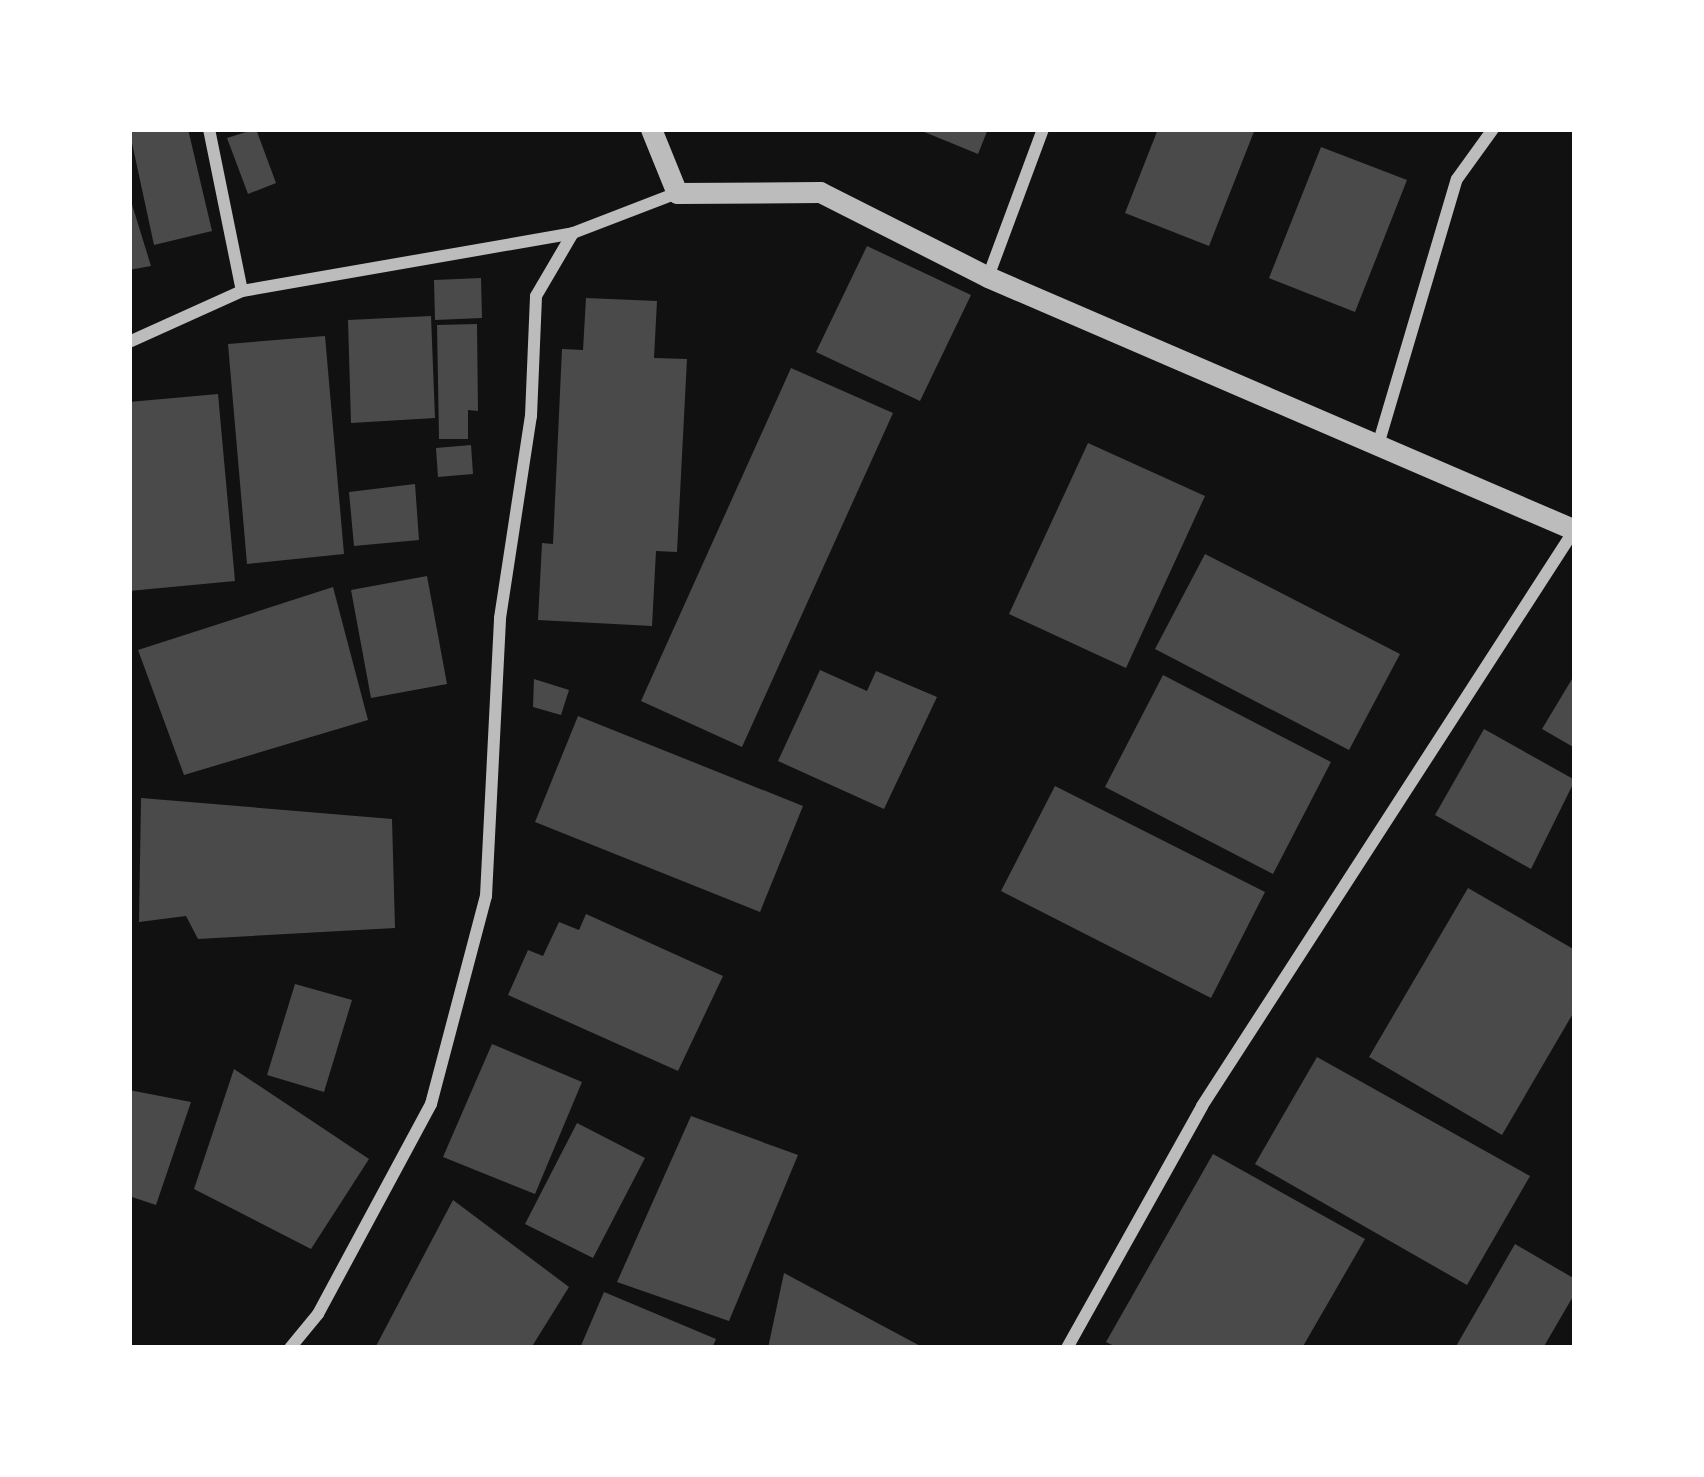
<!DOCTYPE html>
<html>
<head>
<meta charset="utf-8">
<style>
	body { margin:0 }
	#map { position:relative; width:1704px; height:1477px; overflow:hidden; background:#111; font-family:"DM Sans",sans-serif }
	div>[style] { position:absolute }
	.building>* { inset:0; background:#4a4a4a }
	.minor>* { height:12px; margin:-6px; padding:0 6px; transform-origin:6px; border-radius:6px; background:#bcbcbc }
	.tertiary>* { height:21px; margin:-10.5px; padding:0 10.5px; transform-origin:10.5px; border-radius:10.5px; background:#bcbcbc }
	span { translate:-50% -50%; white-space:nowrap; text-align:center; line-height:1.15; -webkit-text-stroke:10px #fff; paint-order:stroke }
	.frame { position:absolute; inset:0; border:132px solid #fff; pointer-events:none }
</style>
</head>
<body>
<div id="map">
	<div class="building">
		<div style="clip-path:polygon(129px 129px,188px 129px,212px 231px,154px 245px)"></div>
		<div style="clip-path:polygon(256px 129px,276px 183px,248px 194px,227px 138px)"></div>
		<div style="clip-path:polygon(917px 129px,988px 129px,978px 154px)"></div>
		<div style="clip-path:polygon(1158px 129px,1255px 129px,1209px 246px,1125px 213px)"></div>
		<div style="clip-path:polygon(1321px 147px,1407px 180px,1355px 312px,1269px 278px)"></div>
		<div style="clip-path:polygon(130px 198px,151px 266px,129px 270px,129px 199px)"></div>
		<div style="clip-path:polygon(867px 246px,971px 295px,920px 401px,816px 352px)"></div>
		<div style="clip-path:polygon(481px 278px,482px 318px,435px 320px,434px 280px)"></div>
		<div style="clip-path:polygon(586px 298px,657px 301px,654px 358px,687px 359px,677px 552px,656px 551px,652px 626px,538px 620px,542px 543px,553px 544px,562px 349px,583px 350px)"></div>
		<div style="clip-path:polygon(431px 316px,435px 418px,351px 423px,348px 320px)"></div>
		<div style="clip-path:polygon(477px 324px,478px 411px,468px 410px,468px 439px,439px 439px,437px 325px)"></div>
		<div style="clip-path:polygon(325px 336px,344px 554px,247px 564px,228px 344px)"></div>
		<div style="clip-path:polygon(791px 368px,893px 413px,742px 747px,641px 701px)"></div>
		<div style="clip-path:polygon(218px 394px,235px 581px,129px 591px,129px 402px)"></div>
		<div style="clip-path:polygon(1088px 443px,1205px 496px,1126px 668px,1009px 614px)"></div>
		<div style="clip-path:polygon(471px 445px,473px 474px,438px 477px,436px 448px)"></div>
		<div style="clip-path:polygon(415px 484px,419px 540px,354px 546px,349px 492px)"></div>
		<div style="clip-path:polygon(1205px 554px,1400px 654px,1349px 750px,1155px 649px)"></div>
		<div style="clip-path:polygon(427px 576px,447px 684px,371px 698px,351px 590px)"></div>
		<div style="clip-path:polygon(333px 587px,368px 720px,184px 775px,138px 650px)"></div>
		<div style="clip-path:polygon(820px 670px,867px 691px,876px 671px,937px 697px,884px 809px,778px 761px)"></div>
		<div style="clip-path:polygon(1575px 674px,1575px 748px,1542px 729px)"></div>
		<div style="clip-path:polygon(1163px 675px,1331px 762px,1273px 874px,1105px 787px)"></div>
		<div style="clip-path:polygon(534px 679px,569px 690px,561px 715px,533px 707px)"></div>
		<div style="clip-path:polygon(578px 716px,803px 806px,760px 912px,535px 822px)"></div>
		<div style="clip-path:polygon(1484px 729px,1575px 780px,1531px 869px,1435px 815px)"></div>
		<div style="clip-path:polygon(1055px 786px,1265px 892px,1211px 998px,1001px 891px)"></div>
		<div style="clip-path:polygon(141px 798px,392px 819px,395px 928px,198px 939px,186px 916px,139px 922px)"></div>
		<div style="clip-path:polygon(1468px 888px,1575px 950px,1575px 1010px,1502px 1135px,1369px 1057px)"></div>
		<div style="clip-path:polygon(586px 914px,723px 976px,678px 1071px,508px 995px,528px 950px,543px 956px,559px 922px,579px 930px)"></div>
		<div style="clip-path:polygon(295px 984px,352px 1000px,324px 1092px,267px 1075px)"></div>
		<div style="clip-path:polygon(492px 1044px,582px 1082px,535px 1194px,443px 1157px)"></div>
		<div style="clip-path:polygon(1317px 1057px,1530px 1176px,1467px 1285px,1255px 1164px)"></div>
		<div style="clip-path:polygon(234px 1069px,369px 1159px,311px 1249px,194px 1189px)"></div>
		<div style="clip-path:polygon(129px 1090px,191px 1102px,156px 1205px,129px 1196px)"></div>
		<div style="clip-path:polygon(691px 1116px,798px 1155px,729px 1321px,617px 1282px)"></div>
		<div style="clip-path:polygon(577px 1123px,645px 1158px,593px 1258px,525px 1224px)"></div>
		<div style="clip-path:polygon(1213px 1154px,1365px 1239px,1302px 1348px,1118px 1348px,1106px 1342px)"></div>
		<div style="clip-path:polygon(453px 1200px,569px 1287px,531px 1348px,375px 1348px)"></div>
		<div style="clip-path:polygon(1515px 1244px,1575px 1279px,1575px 1293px,1543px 1348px,1455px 1348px)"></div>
		<div style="clip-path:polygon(784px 1273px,924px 1348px,768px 1348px)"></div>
		<div style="clip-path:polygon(604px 1292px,716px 1339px,712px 1348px,580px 1348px)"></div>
	</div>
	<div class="minor">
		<div style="left:209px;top:129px;width:165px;rotate:78.5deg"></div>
		<div style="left:988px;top:277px;width:158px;rotate:-69.6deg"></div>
		<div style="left:129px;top:342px;width:124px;rotate:-24.3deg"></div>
		<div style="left:242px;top:291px;width:336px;rotate:-9.9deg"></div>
		<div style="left:1378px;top:445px;width:277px;rotate:-73.5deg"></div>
		<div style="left:1457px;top:179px;width:62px;rotate:-54.2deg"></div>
		<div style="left:290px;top:1348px;width:44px;rotate:-50.5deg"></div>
		<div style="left:318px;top:1314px;width:238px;rotate:-61.7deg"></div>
		<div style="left:431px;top:1104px;width:215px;rotate:-75.2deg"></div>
		<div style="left:486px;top:896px;width:278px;rotate:-87.1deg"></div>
		<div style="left:500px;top:618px;width:204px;rotate:-81.3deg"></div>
		<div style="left:531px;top:416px;width:120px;rotate:-87.6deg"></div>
		<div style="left:536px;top:296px;width:73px;rotate:-59.6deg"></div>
		<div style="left:573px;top:233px;width:111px;rotate:-21deg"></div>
		<div style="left:1067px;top:1348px;width:277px;rotate:-60.8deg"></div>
		<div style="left:1202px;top:1106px;width:687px;rotate:-57.12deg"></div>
	</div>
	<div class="tertiary">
		<div style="left:651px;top:129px;width:69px;rotate:67.9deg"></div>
		<div style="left:677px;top:193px;width:143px;rotate:-0.4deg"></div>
		<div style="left:820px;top:192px;width:188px;rotate:26.8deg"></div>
		<div style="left:988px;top:277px;width:639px;rotate:23.32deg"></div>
	</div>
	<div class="frame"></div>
</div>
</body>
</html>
